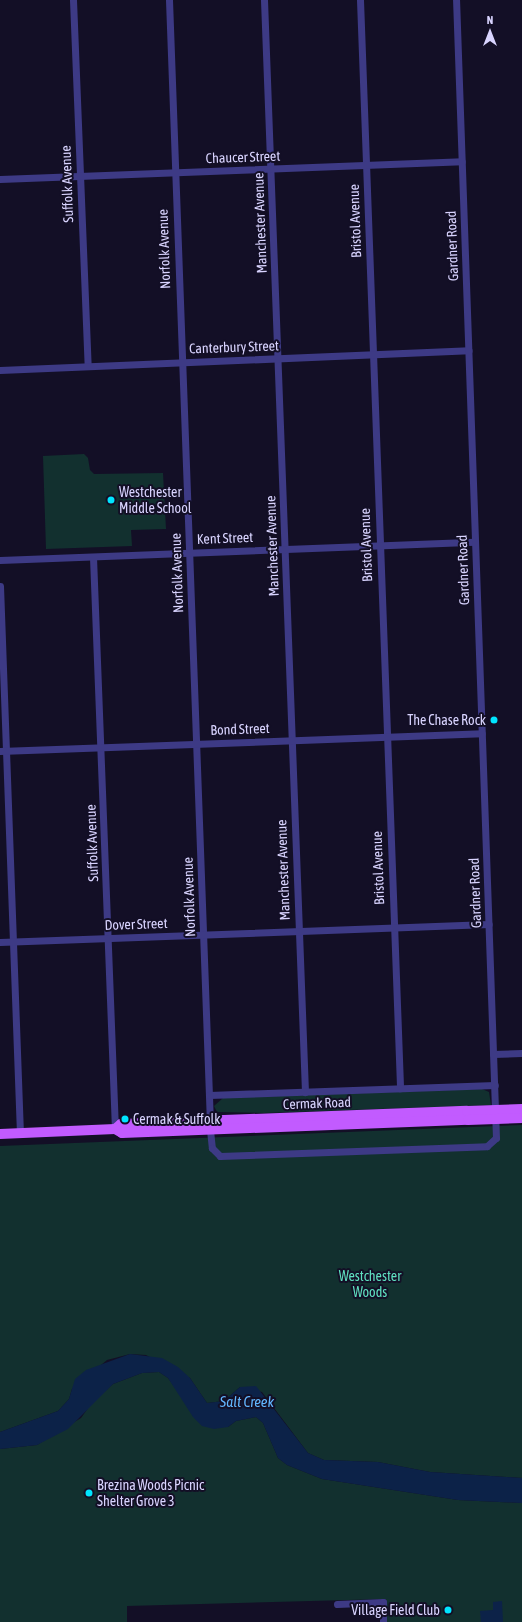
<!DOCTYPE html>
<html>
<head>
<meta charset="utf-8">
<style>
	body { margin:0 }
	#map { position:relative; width:522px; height:1622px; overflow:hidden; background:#130f26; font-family:"Asap Condensed",sans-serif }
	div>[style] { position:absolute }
	.green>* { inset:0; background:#12302f }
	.water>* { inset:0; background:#0c2248 }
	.minor>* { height:7px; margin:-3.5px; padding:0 3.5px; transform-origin:3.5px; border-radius:3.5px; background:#3d3a85 }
	.primary>* { height:10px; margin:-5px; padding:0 5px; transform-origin:5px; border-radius:5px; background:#c25bff }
	.primary-bridge>* { height:10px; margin:-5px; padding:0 5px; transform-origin:5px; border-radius:5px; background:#c25bff }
	.dots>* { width:11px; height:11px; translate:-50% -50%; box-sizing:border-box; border:2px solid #130f26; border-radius:50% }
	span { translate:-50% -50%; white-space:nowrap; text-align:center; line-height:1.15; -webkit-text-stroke:4px #130f26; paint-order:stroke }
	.street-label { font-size:14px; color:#d9d4ff }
	.poi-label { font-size:14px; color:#d9d4ff }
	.left { translate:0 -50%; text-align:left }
	.right { translate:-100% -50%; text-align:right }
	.park-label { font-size:14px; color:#5fe0c0 }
	.water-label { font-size:15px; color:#62b6ff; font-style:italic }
	.north { position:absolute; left:470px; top:12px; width:40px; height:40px; -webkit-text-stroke:3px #130f26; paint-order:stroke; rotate:0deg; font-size:11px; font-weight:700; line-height:16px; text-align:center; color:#d9d4ff }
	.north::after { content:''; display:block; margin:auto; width:14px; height:18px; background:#d9d4ff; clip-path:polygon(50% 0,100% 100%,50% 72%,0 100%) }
</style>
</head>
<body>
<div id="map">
	<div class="green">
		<div style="clip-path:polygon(84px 454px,88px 458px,90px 470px,94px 474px,163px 473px,166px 529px,131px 530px,132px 546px,46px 549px,43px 456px)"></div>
		<div style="clip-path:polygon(482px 1089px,489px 1092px,491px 1105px,264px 1113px,217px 1112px,214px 1106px,223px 1098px)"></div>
		<div style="clip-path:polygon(522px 1125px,522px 1478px,430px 1472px,378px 1462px,324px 1460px,308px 1453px,262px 1392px,240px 1387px,224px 1401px,207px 1403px,190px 1378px,146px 1355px,130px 1354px,107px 1360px,72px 1389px,69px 1399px,58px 1411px,0 1432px,0 1146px)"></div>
		<div style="clip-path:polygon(159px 1372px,168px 1378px,179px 1393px,228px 1427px,236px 1421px,256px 1417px,263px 1423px,278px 1458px,287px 1465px,322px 1479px,458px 1500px,522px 1503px,522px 1622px,387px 1622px,386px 1599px,127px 1606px,127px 1622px,0 1622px,0 1449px,37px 1445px,81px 1418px,91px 1404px,113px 1384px,142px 1373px)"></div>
	</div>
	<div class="water">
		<div style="clip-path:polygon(130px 1354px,162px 1358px,178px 1367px,190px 1378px,207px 1403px,224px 1401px,240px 1387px,256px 1386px,308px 1453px,324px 1460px,378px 1462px,430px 1472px,522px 1478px,522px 1503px,458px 1500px,322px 1479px,287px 1465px,278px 1458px,263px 1423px,256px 1417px,236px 1421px,228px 1427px,214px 1429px,202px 1426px,193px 1417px,168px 1378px,159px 1372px,142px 1373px,113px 1384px,68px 1429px,37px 1445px,0 1449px,0 1432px,58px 1411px,69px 1399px,75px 1379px,86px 1370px)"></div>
		<div style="clip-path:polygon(502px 1601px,503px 1622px,481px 1622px,480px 1611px,493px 1610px,493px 1602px)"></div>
	</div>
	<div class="minor">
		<div style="left:73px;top:0;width:366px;rotate:87.7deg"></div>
		<div style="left:169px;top:0;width:1122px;rotate:87.91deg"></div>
		<div style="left:264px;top:0;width:1093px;rotate:87.85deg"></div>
		<div style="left:360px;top:0;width:1089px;rotate:87.89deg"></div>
		<div style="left:0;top:179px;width:462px;rotate:-2.2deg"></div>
		<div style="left:0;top:370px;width:469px;rotate:-2.4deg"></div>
		<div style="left:93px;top:557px;width:572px;rotate:87.8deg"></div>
		<div style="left:0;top:560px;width:475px;rotate:-2.2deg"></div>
		<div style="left:0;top:586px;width:547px;rotate:87.91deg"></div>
		<div style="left:0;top:751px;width:482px;rotate:-2.1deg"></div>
		<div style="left:0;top:942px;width:489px;rotate:-2.1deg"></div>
		<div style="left:493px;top:1054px;width:29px;rotate:-2deg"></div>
		<div style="left:209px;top:1095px;width:286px;rotate:-2deg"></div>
		<div style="left:210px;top:1130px;width:18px;rotate:84deg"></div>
		<div style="left:212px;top:1148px;width:11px;rotate:45deg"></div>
		<div style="left:220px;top:1156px;width:267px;rotate:-2.1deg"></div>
		<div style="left:487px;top:1146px;width:12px;rotate:-42deg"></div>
		<div style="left:496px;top:1138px;width:1139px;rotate:-92.01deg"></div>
		<div style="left:337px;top:1604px;width:46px;rotate:-2.5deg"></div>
		<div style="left:383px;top:1602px;width:20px;rotate:90deg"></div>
	</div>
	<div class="primary">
		<div style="left:115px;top:1129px;width:8px;rotate:-40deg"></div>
		<div style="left:121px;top:1124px;width:346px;rotate:-2.2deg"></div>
		<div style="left:0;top:1134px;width:115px;rotate:-2.5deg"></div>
		<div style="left:115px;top:1129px;width:8px;rotate:30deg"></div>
		<div style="left:122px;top:1133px;width:346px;rotate:-2.2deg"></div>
	</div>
	<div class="primary-bridge">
		<div style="left:467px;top:1111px;width:55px;rotate:-2.1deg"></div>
		<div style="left:468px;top:1120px;width:54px;rotate:-2.1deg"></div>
	</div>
	<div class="dots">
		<div style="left:111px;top:500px;background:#00e5ff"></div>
		<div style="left:494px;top:720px;background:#00e5ff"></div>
		<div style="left:125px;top:1119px;background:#00e5ff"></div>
		<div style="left:89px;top:1493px;background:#00e5ff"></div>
		<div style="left:448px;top:1610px;background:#00e5ff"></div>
	</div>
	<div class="street-label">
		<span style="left:243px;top:157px;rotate:-2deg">Chaucer Street</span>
		<span style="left:67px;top:184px;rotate:-92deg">Suffolk Avenue</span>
		<span style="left:355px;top:221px;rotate:-92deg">Bristol Avenue</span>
		<span style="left:260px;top:223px;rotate:-92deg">Manchester Avenue</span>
		<span style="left:452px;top:246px;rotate:-92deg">Gardner Road</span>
		<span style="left:164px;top:249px;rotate:-92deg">Norfolk Avenue</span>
		<span style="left:234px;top:347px;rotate:-2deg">Canterbury Street</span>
		<span style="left:225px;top:538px;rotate:-2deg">Kent Street</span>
		<span style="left:366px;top:545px;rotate:-92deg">Bristol Avenue</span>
		<span style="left:272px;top:546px;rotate:-92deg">Manchester Avenue</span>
		<span style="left:463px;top:570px;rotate:-92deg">Gardner Road</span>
		<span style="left:177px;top:573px;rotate:-92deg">Norfolk Avenue</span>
		<span style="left:240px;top:729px;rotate:-2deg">Bond Street</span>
		<span style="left:92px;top:843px;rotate:-92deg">Suffolk Avenue</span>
		<span style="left:378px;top:868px;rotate:-92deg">Bristol Avenue</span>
		<span style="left:283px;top:870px;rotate:-92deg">Manchester Avenue</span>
		<span style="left:475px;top:893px;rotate:-92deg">Gardner Road</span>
		<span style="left:189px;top:897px;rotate:-92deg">Norfolk Avenue</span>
		<span style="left:136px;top:924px;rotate:-2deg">Dover Street</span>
		<span style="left:317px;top:1103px;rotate:-2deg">Cermak Road</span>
	</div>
	<div class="poi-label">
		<span class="left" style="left:119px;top:500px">Westchester<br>Middle School</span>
		<span class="right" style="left:486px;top:720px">The Chase Rock</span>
		<span class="left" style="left:133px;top:1119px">Cermak &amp; Suffolk</span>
		<span class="left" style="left:97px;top:1493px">Brezina Woods Picnic<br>Shelter Grove 3</span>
		<span class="right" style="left:440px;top:1610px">Village Field Club</span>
	</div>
	<div class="park-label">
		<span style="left:370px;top:1284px">Westchester<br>Woods</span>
	</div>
	<div class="water-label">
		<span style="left:247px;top:1402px">Salt Creek</span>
	</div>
	<div class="north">N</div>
</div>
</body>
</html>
